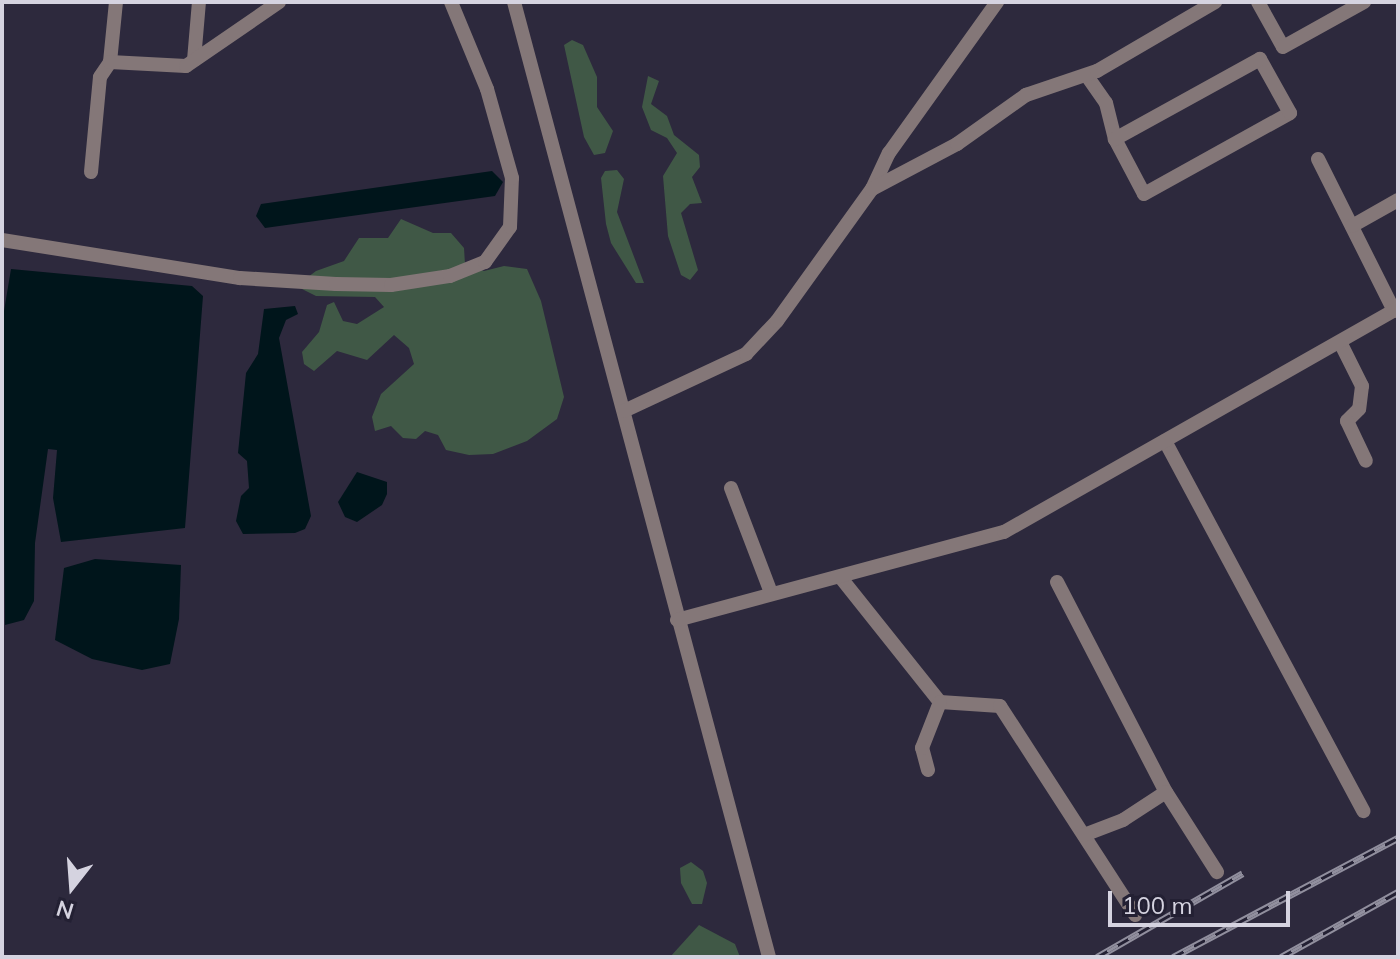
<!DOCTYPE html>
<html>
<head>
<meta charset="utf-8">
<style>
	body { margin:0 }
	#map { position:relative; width:1400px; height:959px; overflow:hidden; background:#2d293d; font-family:Mulish,sans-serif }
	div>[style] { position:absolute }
	.green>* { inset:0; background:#405846 }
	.water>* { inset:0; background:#00151b }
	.minor>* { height:14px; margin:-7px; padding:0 7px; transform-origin:7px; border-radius:7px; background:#847778 }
	.rail>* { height:7px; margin-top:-3.5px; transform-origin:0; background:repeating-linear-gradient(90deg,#232033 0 12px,#918f9e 0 24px); box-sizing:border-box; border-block:2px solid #918f9e }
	span { translate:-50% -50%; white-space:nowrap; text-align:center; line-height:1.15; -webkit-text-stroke:7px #232033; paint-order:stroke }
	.frame { position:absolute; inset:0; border:4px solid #d5d3e0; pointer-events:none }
	.north { position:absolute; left:32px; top:847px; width:80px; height:80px; -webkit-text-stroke:6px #232033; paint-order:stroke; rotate:197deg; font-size:22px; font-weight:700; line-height:32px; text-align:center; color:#d5d3e0 }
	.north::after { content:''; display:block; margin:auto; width:28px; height:36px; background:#d5d3e0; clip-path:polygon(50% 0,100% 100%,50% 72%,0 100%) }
	.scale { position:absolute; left:1108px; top:891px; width:182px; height:36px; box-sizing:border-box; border:4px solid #d5d3e0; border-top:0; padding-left:10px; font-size:24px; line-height:28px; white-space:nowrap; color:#d5d3e0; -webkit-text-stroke:6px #232033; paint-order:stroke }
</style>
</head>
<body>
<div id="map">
	<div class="green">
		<div style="clip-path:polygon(572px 40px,583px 45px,597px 77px,597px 107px,613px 131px,605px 153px,594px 155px,584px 137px,564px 45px)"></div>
		<div style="clip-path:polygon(648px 76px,659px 81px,651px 104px,667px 116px,674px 135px,699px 155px,700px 167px,692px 177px,702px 203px,690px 204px,681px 213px,698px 270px,690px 280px,681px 275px,668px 236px,663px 176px,677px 153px,667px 138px,651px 130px,642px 107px)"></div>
		<div style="clip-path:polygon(617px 170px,624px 179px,617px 212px,644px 283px,636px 283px,611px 243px,606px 224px,601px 178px,605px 171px)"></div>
		<div style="clip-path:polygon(401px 219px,433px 233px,451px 233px,464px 248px,465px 264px,484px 271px,504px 266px,527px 269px,541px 301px,564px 397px,557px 419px,527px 441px,493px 454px,469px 455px,446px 450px,438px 435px,425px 431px,416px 439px,403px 438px,391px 426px,375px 431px,372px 417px,381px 394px,414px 364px,409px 348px,394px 335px,367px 360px,337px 351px,314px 371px,304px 364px,302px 352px,319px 332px,327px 305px,334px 302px,343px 321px,357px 324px,384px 307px,375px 297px,316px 296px,296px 286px,316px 271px,344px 261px,359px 238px,388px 238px)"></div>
		<div style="clip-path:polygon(691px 862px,703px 871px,707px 883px,702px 904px,692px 904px,681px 883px,680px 868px)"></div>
		<div style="clip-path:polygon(699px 925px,735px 944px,740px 957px,670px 957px)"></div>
	</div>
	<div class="water">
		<div style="clip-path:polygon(492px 171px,503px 182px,495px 196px,265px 228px,256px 216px,261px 204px)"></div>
		<div style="clip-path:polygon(11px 269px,192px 286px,203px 296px,185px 528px,61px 542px,53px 498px,57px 450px,48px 449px,35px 543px,34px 601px,24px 620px,5px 625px,2px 323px)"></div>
		<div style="clip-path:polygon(295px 306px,298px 314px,286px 320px,279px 338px,311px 516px,305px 529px,295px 533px,243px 534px,236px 521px,241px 496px,249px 488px,247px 461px,238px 453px,246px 373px,258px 354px,264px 309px)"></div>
		<div style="clip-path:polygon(357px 472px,387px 482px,387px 494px,382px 505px,357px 522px,345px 517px,338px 502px)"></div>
		<div style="clip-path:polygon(95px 559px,181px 565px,179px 619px,170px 664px,142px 670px,92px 659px,55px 640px,64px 568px)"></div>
	</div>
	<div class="minor">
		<div style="left:514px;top:2px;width:988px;rotate:75.05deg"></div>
		<div style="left:1258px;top:2px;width:51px;rotate:60.9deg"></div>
		<div style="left:1283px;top:47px;width:93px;rotate:-29.1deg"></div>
		<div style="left:194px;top:60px;width:58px;rotate:-85.1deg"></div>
		<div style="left:110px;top:62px;width:60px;rotate:-84.3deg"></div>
		<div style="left:1087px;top:76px;width:33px;rotate:55deg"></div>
		<div style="left:1106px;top:103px;width:37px;rotate:76deg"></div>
		<div style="left:1115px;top:139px;width:62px;rotate:62.2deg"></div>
		<div style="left:1144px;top:194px;width:167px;rotate:-29deg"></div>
		<div style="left:1290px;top:113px;width:62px;rotate:-119.1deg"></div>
		<div style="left:1260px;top:59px;width:166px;rotate:151.1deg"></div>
		<div style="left:1318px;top:159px;width:170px;rotate:63.4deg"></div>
		<div style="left:91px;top:172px;width:95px;rotate:-84.6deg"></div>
		<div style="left:100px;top:77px;width:18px;rotate:-56deg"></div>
		<div style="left:110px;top:62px;width:76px;rotate:3deg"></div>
		<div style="left:186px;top:66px;width:113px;rotate:-34.5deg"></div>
		<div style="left:872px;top:189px;width:40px;rotate:-65deg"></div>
		<div style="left:889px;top:153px;width:186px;rotate:-54.4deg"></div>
		<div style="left:1352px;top:226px;width:53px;rotate:-29.5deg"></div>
		<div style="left:2px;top:240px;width:241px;rotate:9.1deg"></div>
		<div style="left:240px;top:278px;width:96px;rotate:3.6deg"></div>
		<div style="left:336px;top:284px;width:55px;rotate:1deg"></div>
		<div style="left:391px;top:285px;width:60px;rotate:-8.7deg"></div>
		<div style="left:450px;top:276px;width:38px;rotate:-22deg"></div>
		<div style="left:485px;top:262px;width:43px;rotate:-54.5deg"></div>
		<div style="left:510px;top:227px;width:49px;rotate:-87.7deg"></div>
		<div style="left:512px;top:178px;width:92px;rotate:-105.7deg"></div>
		<div style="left:487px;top:89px;width:94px;rotate:-112.5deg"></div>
		<div style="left:1341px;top:344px;width:47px;rotate:63.4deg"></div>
		<div style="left:1362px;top:386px;width:23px;rotate:97deg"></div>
		<div style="left:1359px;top:409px;width:17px;rotate:135deg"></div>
		<div style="left:1347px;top:421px;width:44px;rotate:64.6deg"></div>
		<div style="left:624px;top:411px;width:135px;rotate:-25deg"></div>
		<div style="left:746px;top:354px;width:45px;rotate:-46.8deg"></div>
		<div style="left:777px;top:321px;width:163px;rotate:-54.3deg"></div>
		<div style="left:872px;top:189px;width:96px;rotate:-27.9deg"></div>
		<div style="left:957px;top:144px;width:85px;rotate:-35.4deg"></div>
		<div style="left:1026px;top:95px;width:75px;rotate:-18.7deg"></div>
		<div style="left:1097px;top:71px;width:137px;rotate:-30.3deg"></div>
		<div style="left:1165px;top:441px;width:420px;rotate:61.8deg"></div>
		<div style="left:731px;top:488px;width:112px;rotate:69.1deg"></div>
		<div style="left:841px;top:578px;width:159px;rotate:51.4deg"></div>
		<div style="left:940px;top:702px;width:60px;rotate:3.8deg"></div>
		<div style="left:1000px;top:706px;width:249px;rotate:57.1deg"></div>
		<div style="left:1057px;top:582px;width:237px;rotate:62.6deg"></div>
		<div style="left:1166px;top:792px;width:95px;rotate:57.5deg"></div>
		<div style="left:677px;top:620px;width:339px;rotate:-15.1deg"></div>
		<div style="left:1004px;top:532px;width:453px;rotate:-29.6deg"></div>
		<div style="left:928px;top:770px;width:23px;rotate:-105deg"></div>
		<div style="left:922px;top:748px;width:49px;rotate:-68.6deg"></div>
		<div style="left:1084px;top:835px;width:42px;rotate:-21deg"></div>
		<div style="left:1123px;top:820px;width:51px;rotate:-33.1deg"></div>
	</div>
	<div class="rail">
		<div style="left:1097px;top:957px;width:168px;rotate:-29.9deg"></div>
		<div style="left:1173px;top:957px;width:255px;rotate:-27.9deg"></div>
		<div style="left:1281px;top:957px;width:134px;rotate:-29.1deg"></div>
	</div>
	<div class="frame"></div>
	<div class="north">N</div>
	<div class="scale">100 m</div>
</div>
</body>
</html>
